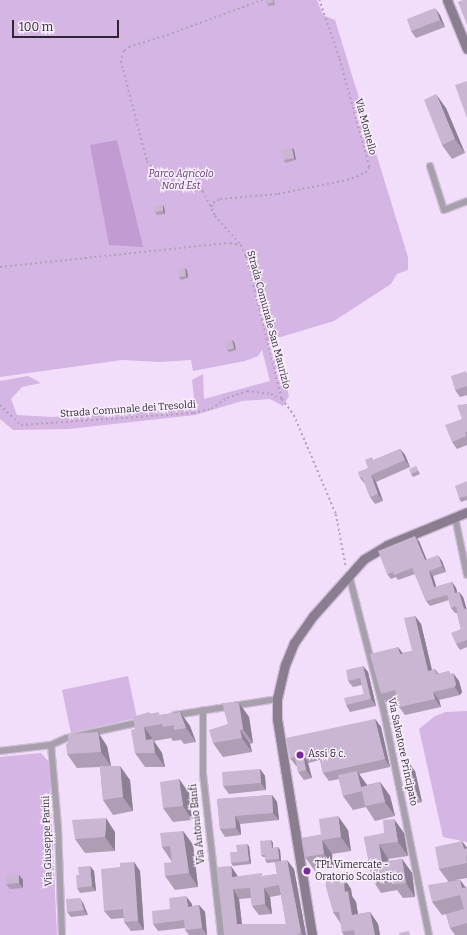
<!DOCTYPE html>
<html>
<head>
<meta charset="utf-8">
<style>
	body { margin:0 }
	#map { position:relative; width:467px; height:935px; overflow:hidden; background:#f2ddfb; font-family:Bitter,serif }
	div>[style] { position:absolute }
	.green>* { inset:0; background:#d5b5e4 }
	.forest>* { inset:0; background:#c19bd2 }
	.path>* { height:1.5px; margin-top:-0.75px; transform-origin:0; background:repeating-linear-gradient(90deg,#b2a1b9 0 2px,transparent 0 5px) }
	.roads { filter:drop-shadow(1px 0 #cfbcd7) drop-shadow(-1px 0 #cfbcd7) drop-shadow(0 1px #cfbcd7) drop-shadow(0 -1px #cfbcd7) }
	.street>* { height:6px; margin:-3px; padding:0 3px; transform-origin:3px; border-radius:3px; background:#a89fac }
	.secondary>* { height:9px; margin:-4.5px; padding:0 4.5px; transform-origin:4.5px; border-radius:4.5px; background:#8a7d8f }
	.wall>* { inset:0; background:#ae9db5 }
	.shaded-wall>* { inset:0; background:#8d7f94 }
	.building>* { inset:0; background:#cab6d3 }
	.dots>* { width:11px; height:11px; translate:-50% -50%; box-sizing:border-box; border:2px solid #f8effc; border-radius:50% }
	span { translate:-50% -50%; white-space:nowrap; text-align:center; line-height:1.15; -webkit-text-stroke:3px #f8effc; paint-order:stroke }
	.street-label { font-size:10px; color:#2e2631 }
	.park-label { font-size:10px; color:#643577; font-style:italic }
	.poi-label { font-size:10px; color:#2e2631 }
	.left { translate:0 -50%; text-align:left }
	.scale { position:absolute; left:12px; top:20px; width:107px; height:18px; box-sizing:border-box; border:2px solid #2e2631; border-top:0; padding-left:5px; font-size:12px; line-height:14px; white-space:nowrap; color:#2e2631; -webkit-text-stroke:3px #f8effc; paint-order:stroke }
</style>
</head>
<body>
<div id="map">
	<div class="green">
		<div style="clip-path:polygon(0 0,317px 0,323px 15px,335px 20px,408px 257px,408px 270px,397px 274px,391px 284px,334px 321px,274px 339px,289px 396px,283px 406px,270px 399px,242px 401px,195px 415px,69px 429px,13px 430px,0 419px,0 381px,28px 376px,41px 383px,22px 387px,11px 399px,17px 415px,53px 417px,172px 410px,195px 406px,192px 380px,203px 374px,204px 399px,270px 381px,262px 350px,258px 356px,245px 361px,193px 371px,191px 360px,160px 362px,122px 360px,0 377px)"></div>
		<div style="clip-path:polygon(128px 676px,137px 718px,71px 733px,62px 690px)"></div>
		<div style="clip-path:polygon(467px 711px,467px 842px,443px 837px,419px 729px,435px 716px,446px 712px)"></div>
		<div style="clip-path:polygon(41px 753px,49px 762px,57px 935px,0 935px,0 757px)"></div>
	</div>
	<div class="forest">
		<div style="clip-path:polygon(117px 140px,143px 247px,109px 245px,90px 145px)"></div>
	</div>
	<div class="path">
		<div style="left:263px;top:0;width:100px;rotate:159.6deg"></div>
		<div style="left:169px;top:35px;width:41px;rotate:162.9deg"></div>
		<div style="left:130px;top:47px;width:7px;rotate:146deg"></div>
		<div style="left:124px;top:51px;width:10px;rotate:107deg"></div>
		<div style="left:121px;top:61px;width:103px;rotate:75.4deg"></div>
		<div style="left:147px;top:161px;width:10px;rotate:53deg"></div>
		<div style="left:153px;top:169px;width:43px;rotate:20.6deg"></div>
		<div style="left:193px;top:184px;width:12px;rotate:35deg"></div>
		<div style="left:203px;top:191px;width:28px;rotate:64deg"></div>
		<div style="left:215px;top:216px;width:39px;rotate:48deg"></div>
		<div style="left:241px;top:245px;width:12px;rotate:66deg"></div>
		<div style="left:246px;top:256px;width:147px;rotate:75.9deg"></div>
		<div style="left:282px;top:399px;width:20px;rotate:53deg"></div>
		<div style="left:294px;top:415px;width:108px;rotate:67deg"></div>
		<div style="left:336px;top:514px;width:54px;rotate:79.3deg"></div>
		<div style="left:211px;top:207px;width:4px;rotate:-63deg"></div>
		<div style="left:213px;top:203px;width:8px;rotate:-30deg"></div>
		<div style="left:220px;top:199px;width:58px;rotate:-4.9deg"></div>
		<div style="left:278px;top:194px;width:70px;rotate:-11.5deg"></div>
		<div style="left:347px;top:180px;width:19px;rotate:-21deg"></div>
		<div style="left:365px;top:173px;width:7px;rotate:-56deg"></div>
		<div style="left:369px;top:167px;width:113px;rotate:-105.4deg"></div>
		<div style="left:339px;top:58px;width:61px;rotate:-109deg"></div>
		<div style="left:0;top:267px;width:231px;rotate:-6deg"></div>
		<div style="left:230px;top:243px;width:11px;rotate:10deg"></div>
		<div style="left:0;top:405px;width:29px;rotate:44deg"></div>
		<div style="left:21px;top:425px;width:172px;rotate:-4deg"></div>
		<div style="left:193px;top:413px;width:18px;rotate:-13deg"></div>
		<div style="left:211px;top:409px;width:19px;rotate:-35deg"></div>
		<div style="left:227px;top:398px;width:21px;rotate:-19deg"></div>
		<div style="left:247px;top:391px;width:24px;rotate:7deg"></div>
		<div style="left:271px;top:394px;width:12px;rotate:24deg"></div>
	</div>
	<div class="roads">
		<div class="street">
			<div style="left:430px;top:166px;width:46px;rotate:72.3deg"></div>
			<div style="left:444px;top:210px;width:25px;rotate:-21deg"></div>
			<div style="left:455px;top:517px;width:59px;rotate:78.3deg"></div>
			<div style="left:349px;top:575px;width:136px;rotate:75.6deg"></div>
			<div style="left:383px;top:707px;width:233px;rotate:78.6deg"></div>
			<div style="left:203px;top:710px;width:64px;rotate:90deg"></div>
			<div style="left:203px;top:774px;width:162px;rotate:83.6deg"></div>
			<div style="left:175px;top:715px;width:103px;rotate:-8.9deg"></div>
			<div style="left:51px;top:745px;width:82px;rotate:85.1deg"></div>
			<div style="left:58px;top:827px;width:108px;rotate:87.9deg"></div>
			<div style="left:0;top:751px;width:51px;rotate:-6.7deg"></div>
			<div style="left:51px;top:745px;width:17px;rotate:-24deg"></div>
			<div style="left:67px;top:738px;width:76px;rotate:-12.2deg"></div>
		</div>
		<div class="secondary">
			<div style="left:447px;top:0;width:53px;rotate:67.8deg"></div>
			<div style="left:312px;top:935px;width:220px;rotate:-99.2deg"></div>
			<div style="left:277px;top:718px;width:19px;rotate:-90deg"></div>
			<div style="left:277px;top:699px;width:35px;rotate:-77deg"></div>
			<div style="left:285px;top:665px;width:24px;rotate:-68deg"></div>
			<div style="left:294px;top:643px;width:33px;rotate:-55deg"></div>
			<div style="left:313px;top:616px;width:76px;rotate:-48.2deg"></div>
			<div style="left:364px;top:559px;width:27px;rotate:-31deg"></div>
			<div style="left:387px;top:545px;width:87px;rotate:-22.4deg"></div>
		</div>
	</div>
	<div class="wall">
		<div style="clip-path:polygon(266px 0,274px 0,275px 5px,269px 6px,267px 4px)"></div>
		<div style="clip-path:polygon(440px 15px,445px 27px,416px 38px,411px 31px)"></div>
		<div style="clip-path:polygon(446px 108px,465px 153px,452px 159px,442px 145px)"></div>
		<div style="clip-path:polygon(292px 148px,294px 150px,296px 160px,285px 163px,284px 160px)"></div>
		<div style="clip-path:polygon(163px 205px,164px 207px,165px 214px,157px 215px,155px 212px)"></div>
		<div style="clip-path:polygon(187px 270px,188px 278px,181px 280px,179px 277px)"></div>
		<div style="clip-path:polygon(232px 340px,234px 342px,236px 350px,229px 352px,227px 350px)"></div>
		<div style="clip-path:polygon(467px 373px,467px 395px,460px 397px,455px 390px)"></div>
		<div style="clip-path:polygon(467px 404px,467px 445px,457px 449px,452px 442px,462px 419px)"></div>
		<div style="clip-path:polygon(400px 449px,405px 455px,410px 467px,376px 482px,383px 501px,375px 504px,370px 497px,365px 484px,360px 478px,374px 460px)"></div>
		<div style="clip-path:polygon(416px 466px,420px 474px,413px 477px,411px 474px)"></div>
		<div style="clip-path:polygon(467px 481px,467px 500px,461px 502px,459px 498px)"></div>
		<div style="clip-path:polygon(419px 541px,426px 560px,442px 561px,446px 572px,433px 576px,436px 587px,452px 582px,456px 588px,457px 593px,459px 592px,463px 597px,466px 608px,467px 608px,467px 647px,460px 650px,456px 644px,461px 629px,457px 613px,455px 613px,451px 608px,449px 600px,430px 606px,426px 601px,415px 574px,398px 580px,396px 577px,391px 579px,387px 574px)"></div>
		<div style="clip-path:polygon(415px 616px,421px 624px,432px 670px,435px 669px,439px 674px,449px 671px,450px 674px,459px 681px,462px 692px,460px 695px,439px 700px,441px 707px,405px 715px,399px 707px,397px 699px,386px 702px,381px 694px,398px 647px,402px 653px,412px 651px)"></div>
		<div style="clip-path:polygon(363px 666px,368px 672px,376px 706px,350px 712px,346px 705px,364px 694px,362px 685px,353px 687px,348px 681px)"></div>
		<div style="clip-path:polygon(239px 703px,249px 717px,253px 743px,250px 744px,252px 752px,223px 757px,213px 743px,228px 724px)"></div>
		<div style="clip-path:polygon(149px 712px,150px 714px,161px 715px,180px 712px,190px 726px,196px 742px,184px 744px,181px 740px,173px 741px,171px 738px,154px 741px,162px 753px,165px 767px,145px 767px,135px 753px,135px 729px)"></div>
		<div style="clip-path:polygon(375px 719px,381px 727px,390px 767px,359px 774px,367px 785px,380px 782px,390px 796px,395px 816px,375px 821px,366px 807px,353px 810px,343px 796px,339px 779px,329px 781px,323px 773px,320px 760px,308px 763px,312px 778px,304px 780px,298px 772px,297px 766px,296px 766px,290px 758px)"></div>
		<div style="clip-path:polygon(107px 746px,111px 766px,103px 766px,130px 780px,133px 811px,113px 815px,103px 800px,100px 767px,77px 768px,67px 754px)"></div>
		<div style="clip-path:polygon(260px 769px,265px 776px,266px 790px,229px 794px,223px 786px)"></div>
		<div style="clip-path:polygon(415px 771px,422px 802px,414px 804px,409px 797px)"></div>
		<div style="clip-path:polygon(179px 779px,189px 793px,192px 820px,173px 822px,163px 808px)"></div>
		<div style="clip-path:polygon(272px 795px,277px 802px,279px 820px,240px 824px,241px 835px,225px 837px,220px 829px,217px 799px)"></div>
		<div style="clip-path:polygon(348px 830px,351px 851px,332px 854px,334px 868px,315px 871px,305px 857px,302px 838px)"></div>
		<div style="clip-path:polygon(183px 831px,193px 845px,198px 887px,175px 890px,165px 876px,172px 862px,162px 847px)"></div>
		<div style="clip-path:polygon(115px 832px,115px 851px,85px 853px,75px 839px)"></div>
		<div style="clip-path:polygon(404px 833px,408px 856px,388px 859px,389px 861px,402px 859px,412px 873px,415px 897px,403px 898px,397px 890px,381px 893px,372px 879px,364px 837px)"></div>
		<div style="clip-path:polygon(evenodd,271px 840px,273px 843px,273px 848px,278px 847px,280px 850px,281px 861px,294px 869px,306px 935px,224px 935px,218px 867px,237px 875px,238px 877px,264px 876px,277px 874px,275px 862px,267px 863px,265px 860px,265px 857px,263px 857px,261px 855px,271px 840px,281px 895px,286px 924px,242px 924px,239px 899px,251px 898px,252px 906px,259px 915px,272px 914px,270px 897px,281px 895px)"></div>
		<div style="clip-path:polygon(462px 841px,467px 848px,467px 878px,456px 880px,460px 880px,465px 887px,467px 887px,467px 935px,455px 935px,450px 928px,446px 914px,442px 915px,432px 902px,448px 881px,439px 869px)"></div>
		<div style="clip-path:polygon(249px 846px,251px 864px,233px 866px,231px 863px,237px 852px)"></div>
		<div style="clip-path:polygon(134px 862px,140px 871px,144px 930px,131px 931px,124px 922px,124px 918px,111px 919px,104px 911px,120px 867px)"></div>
		<div style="clip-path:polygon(94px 871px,96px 891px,80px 893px,77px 888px,79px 875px)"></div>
		<div style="clip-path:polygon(19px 875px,23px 880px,23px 888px,10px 889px,6px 884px)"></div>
		<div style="clip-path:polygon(343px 877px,351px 889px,352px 896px,356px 902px,358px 914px,370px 912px,378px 924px,380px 935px,344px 935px,342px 932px,341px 924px,333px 912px)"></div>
		<div style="clip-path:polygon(83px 903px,88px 915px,71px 917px,67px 912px)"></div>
		<div style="clip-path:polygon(192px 904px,192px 906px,199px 905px,205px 912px,207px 935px,189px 935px,185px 930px,185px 928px,158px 931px,153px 924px,170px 909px)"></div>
	</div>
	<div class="shaded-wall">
		<div style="clip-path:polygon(435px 8px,440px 15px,445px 27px,440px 20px)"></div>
		<div style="clip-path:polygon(436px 94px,446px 108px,465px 153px,455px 139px)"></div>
		<div style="clip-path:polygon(292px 148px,294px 150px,296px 160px,294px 158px)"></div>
		<div style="clip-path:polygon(163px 205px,164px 207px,165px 214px,163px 211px)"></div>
		<div style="clip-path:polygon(185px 268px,187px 270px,188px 278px,186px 276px)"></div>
		<div style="clip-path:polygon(232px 340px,234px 342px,236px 350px,234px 348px)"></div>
		<div style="clip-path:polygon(400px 449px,405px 455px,410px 467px,405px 460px)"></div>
		<div style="clip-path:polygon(371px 475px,376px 482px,383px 501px,378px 494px)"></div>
		<div style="clip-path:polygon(415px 536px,419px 541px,429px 565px,425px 560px)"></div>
		<div style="clip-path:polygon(438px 555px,442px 561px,446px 572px,442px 566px)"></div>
		<div style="clip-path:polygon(429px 571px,433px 576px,438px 593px,434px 587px)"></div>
		<div style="clip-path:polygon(452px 582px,456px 588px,459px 599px,455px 593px)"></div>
		<div style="clip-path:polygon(459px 592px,463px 597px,467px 610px,464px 609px)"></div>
		<div style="clip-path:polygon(415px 616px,421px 624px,434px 679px,428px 671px)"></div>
		<div style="clip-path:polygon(398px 647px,404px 655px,400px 654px)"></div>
		<div style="clip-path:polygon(363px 666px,368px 672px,376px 706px,371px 699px)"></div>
		<div style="clip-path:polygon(453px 673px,459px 681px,462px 692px,460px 695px,455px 687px)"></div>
		<div style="clip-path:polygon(433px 692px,439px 700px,441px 707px,435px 699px)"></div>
		<div style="clip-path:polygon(239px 703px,249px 717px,253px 743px,243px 729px)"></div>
		<div style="clip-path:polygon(180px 712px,190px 726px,196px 742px,186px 728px)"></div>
		<div style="clip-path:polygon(375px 719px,381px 727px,390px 767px,385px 759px)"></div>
		<div style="clip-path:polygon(144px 727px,162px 753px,165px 767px,146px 740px)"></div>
		<div style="clip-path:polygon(240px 730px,250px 744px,252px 752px,242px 738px)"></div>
		<div style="clip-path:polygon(98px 732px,107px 746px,111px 766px,101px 752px)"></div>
		<div style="clip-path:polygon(303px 754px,308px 763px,312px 778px,306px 770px)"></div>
		<div style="clip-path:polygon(409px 763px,415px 771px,422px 802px,417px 795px)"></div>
		<div style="clip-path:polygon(120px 766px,130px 780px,133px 811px,123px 797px)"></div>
		<div style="clip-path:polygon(260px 769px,265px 776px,266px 790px,261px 783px)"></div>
		<div style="clip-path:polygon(357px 771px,367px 785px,372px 805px,362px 791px)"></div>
		<div style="clip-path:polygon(179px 779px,189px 793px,192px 820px,183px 806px)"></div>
		<div style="clip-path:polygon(380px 782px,390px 796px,395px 816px,385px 802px)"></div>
		<div style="clip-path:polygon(272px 795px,277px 802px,279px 820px,273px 813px)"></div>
		<div style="clip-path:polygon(235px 816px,240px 824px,241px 835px,236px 828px)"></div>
		<div style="clip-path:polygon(338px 816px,348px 830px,351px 851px,341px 837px)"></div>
		<div style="clip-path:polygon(106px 818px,115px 832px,115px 851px,105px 837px)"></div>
		<div style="clip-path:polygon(394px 819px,404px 833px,408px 856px,398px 842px)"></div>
		<div style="clip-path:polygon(183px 831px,193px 845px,198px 887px,189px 873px)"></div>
		<div style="clip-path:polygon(271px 840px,273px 843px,273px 850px,272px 848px)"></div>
		<div style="clip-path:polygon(322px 840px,332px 854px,334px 868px,324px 854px)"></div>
		<div style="clip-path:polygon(462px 841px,467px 848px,467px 853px,464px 849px)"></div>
		<div style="clip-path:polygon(247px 844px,249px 846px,251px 864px,249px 861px)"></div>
		<div style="clip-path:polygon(379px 844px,388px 859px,391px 875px,382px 862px)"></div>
		<div style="clip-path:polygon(278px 847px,280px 850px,281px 862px,279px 859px)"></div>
		<div style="clip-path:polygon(402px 859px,412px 873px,415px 897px,406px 883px)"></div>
		<div style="clip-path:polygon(287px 860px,294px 869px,306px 935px,303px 935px,301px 932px)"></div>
		<div style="clip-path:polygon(134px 862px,140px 871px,144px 930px,138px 921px)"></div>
		<div style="clip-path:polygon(90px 866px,94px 871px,96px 891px,92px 886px)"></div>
		<div style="clip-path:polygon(231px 866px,237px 875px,238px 887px,232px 877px)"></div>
		<div style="clip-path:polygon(19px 875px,23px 880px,23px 888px,19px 883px)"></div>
		<div style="clip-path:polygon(343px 877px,351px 889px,352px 896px,356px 902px,360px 927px,352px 915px,345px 892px)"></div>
		<div style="clip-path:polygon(460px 880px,467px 889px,462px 888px)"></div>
		<div style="clip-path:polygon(264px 888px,270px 897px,272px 914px,265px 904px)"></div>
		<div style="clip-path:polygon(233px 889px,239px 899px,243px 934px,237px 924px)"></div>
		<div style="clip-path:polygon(186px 896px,192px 904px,193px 914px,188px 907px)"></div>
		<div style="clip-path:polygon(80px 898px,83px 903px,88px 915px,84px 910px)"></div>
		<div style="clip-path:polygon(199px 905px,205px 912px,207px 935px,202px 928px)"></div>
		<div style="clip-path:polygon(370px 912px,378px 924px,380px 935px,375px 935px)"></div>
	</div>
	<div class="building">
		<div style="clip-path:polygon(266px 0,273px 0,273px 2px,267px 4px)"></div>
		<div style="clip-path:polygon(463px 0,467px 0,467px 25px,458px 2px)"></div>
		<div style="clip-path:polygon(435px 8px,440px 20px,411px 31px,407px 19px)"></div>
		<div style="clip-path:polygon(467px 81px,467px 118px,455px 85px)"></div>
		<div style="clip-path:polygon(436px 94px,455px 139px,442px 145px,424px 100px)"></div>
		<div style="clip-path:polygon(292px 148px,294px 158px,284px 160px,281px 150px)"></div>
		<div style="clip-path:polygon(163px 205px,163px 211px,155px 212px,154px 206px)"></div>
		<div style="clip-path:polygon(185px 268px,186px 276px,179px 277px,177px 269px)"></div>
		<div style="clip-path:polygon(232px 340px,234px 348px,227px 350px,225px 342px)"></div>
		<div style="clip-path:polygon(466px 371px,467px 376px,467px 386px,455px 390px,451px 376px)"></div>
		<div style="clip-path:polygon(467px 404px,467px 432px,465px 432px,466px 436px,452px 442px,445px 425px,462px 419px,457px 405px)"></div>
		<div style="clip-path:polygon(400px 449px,405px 460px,371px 475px,378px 494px,370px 497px,362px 477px,360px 478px,358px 472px,368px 468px,365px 460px,372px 457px,373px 460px)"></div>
		<div style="clip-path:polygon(416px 466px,418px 471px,411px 474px,409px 469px)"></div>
		<div style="clip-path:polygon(467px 481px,467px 496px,459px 498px,455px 486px)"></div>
		<div style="clip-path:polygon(415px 536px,425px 560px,438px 555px,442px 566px,429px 571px,434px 587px,452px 582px,455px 593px,459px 592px,464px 609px,467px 608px,467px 640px,456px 644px,451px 633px,461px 629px,456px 606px,451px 608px,447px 595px,426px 601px,412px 568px,394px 575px,393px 572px,387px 574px,378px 551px)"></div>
		<div style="clip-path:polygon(415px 616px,428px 671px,435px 669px,436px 674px,449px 671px,449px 674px,453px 673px,456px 684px,455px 687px,433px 692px,435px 699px,399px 707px,395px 690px,381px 694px,370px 654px,398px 647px,400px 654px,412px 651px,404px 618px)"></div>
		<div style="clip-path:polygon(363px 666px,371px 699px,346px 705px,344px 698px,364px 694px,360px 678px,348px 681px,346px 670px)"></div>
		<div style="clip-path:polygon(222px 703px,239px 703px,243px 729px,240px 730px,242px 738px,213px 743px,209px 730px,228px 724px)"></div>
		<div style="clip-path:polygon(149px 712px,149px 714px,159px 712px,159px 715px,180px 712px,186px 728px,174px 730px,174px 725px,163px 727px,162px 724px,144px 727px,146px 740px,153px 739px,155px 753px,135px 753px,131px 730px,135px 729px,133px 717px)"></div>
		<div style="clip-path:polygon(375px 719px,385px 759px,323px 773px,318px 751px,303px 754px,306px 770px,298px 772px,295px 757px,290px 758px,286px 738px)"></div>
		<div style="clip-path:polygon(98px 732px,101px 752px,67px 754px,66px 744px,68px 743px,68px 734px)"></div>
		<div style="clip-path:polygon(409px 763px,417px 795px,409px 797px,401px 765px)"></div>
		<div style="clip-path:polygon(100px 766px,120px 766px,123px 797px,103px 800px)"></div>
		<div style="clip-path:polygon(260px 769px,261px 783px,223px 786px,222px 772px)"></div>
		<div style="clip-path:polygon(357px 771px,362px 791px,343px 796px,338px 775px)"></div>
		<div style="clip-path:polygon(179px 779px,183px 806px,163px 808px,160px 782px)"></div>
		<div style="clip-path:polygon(380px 782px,385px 802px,365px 806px,361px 787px)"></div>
		<div style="clip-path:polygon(272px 795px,273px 813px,235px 816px,236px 828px,220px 829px,217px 799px)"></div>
		<div style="clip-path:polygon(338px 816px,341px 837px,322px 840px,324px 854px,305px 857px,302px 838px,321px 835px,319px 819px)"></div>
		<div style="clip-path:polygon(106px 818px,105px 837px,75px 839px,72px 820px)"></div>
		<div style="clip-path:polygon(394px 819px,398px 842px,379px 844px,382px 862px,402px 859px,406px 883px,393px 884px,392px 875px,372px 879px,364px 837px,384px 833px,383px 820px)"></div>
		<div style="clip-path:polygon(183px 831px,189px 873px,165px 876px,164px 863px,172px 862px,170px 846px,162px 847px,160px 833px)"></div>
		<div style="clip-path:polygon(271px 840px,272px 848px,278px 847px,279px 859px,265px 860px,265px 855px,261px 855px,260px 841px)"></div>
		<div style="clip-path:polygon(462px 841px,464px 849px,467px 848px,467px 856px,466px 856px,467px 863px,439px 869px,435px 847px)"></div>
		<div style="clip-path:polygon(247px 844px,249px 861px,231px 863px,230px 852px,237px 852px,236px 845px)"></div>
		<div style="clip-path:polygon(evenodd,287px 860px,301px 932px,297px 935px,224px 935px,218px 867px,231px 866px,232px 877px,262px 873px,262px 876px,277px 874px,275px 862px,287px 860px,279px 885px,286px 924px,237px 924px,233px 889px,250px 888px,252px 906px,265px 904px,264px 888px,279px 885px)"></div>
		<div style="clip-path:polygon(134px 862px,138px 921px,124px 922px,123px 909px,104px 911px,101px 869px,120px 867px,120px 863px)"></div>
		<div style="clip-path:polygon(90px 866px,92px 886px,77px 888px,76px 875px,79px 875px,78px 867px)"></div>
		<div style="clip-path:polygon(19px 875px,19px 883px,6px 884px,6px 876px)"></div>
		<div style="clip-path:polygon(343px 877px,345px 892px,348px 891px,352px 915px,370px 912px,375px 935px,355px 935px,354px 930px,342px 932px,339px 912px,333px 912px,324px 880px)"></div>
		<div style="clip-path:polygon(460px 880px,462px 888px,467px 887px,467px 923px,450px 928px,446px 914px,464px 909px,460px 895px,432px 902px,428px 885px)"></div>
		<div style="clip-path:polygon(186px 896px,188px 907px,199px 905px,202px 928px,185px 930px,184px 920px,153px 924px,152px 911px,170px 909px,169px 898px)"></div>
		<div style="clip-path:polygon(80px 898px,84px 910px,67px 912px,66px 899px)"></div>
		<div style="clip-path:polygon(409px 931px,410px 935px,399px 935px,399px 933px)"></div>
	</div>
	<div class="dots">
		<div style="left:300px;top:755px;background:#7c2999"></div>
		<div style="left:307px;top:871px;background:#7c2999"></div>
	</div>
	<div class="street-label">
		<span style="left:365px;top:127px;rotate:75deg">Via Montello</span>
		<span style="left:268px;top:320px;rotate:75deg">Strada Comunale San Maurizio</span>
		<span style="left:128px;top:410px;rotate:-4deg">Strada Comunale dei Tresoldi</span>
		<span style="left:402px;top:752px;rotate:78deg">Via Salvatore Principato</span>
		<span style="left:198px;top:824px;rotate:-96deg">Via Antonio Banfi</span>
		<span style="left:48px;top:841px;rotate:-92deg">Via Giuseppe Parini</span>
	</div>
	<div class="park-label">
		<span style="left:181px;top:180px">Parco Agricolo<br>Nord Est</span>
	</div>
	<div class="poi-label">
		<span class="left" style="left:308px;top:755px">Assi &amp; c.</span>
		<span class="left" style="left:315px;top:871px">TPL Vimercate -<br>Oratorio Scolastico</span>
	</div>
	<div class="scale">100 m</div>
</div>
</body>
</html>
